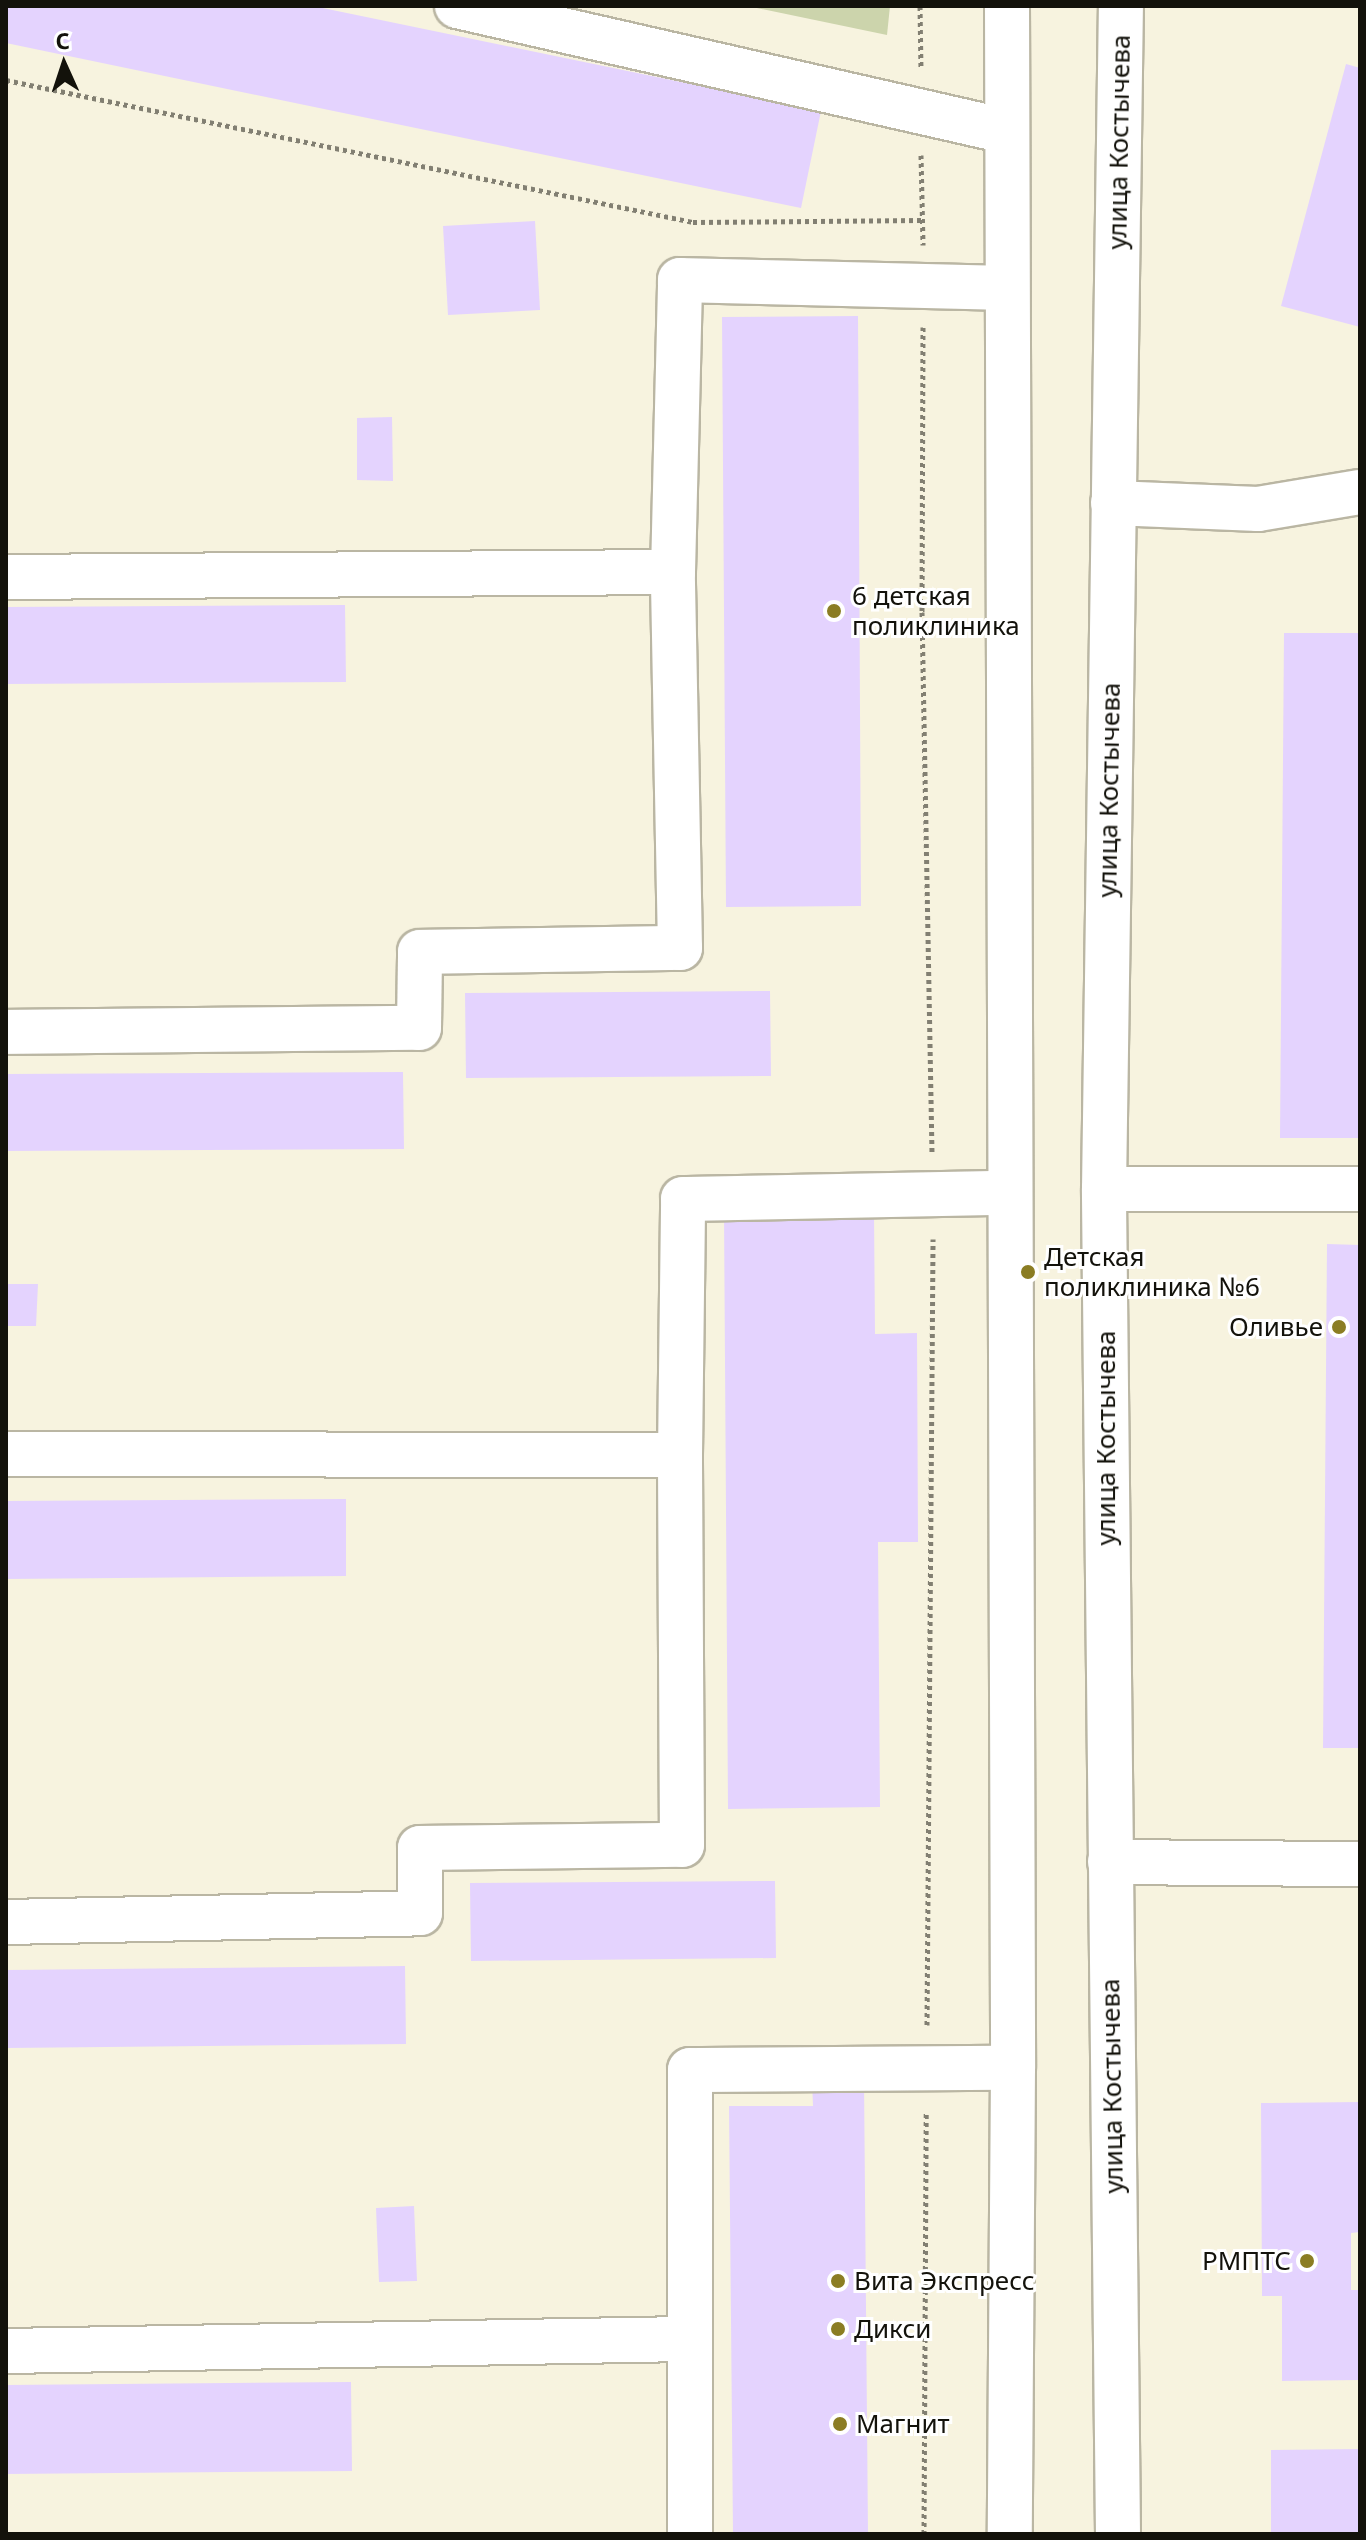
<!DOCTYPE html>
<html>
<head>
<meta charset="utf-8">
<style>
	body { margin:0 }
	#map { position:relative; width:1366px; height:2540px; overflow:hidden; background:#f7f3df; font-family:"Noto Sans",sans-serif }
	div>[style] { position:absolute }
	.green>* { inset:0; background:#ccd4ac }
	.building>* { inset:0; background:#e4d3fe }
	.path>* { height:5px; margin-top:-2.5px; transform-origin:0; background:repeating-linear-gradient(90deg,#827f72 0 4px,transparent 0 8px) }
	.roads { filter:drop-shadow(2px 0 #bab6a3) drop-shadow(-2px 0 #bab6a3) drop-shadow(0 2px #bab6a3) drop-shadow(0 -2px #bab6a3) }
	.minor>* { height:44px; margin:-22px; padding:0 22px; transform-origin:22px; border-radius:22px; background:#fff }
	.dots>* { width:22px; height:22px; translate:-50% -50%; box-sizing:border-box; border:4px solid #fff; border-radius:50% }
	span { translate:-50% -50%; white-space:nowrap; text-align:center; line-height:1.15; -webkit-text-stroke:6px #fff; paint-order:stroke }
	.street-label { font-size:26px; color:#13120b }
	.poi-label { font-size:26px; color:#13120b }
	.left { translate:0 -50%; text-align:left }
	.right { translate:-100% -50%; text-align:right }
	.frame { position:absolute; inset:0; border:8px solid #13120b; pointer-events:none }
	.north { position:absolute; left:24px; top:24px; width:80px; height:80px; -webkit-text-stroke:6px #fff; paint-order:stroke; rotate:357deg; font-size:22px; font-weight:700; line-height:32px; text-align:center; color:#13120b }
	.north::after { content:''; display:block; margin:auto; width:28px; height:36px; background:#13120b; clip-path:polygon(50% 0,100% 100%,50% 72%,0 100%) }
</style>
</head>
<body>
<div id="map">
	<div class="green">
		<div style="clip-path:polygon(747px 6px,890px 6px,887px 35px)"></div>
	</div>
	<div class="building">
		<div style="clip-path:polygon(6px 6px,313px 6px,821px 111px,801px 208px,6px 43px)"></div>
		<div style="clip-path:polygon(1346px 64px,1360px 68px,1360px 327px,1281px 306px)"></div>
		<div style="clip-path:polygon(535px 221px,540px 310px,448px 315px,443px 226px)"></div>
		<div style="clip-path:polygon(858px 316px,861px 906px,726px 907px,722px 317px)"></div>
		<div style="clip-path:polygon(392px 417px,393px 481px,357px 480px,357px 418px)"></div>
		<div style="clip-path:polygon(345px 605px,346px 682px,6px 684px,6px 607px)"></div>
		<div style="clip-path:polygon(1284px 633px,1360px 633px,1360px 1138px,1280px 1138px)"></div>
		<div style="clip-path:polygon(770px 991px,771px 1076px,466px 1078px,465px 993px)"></div>
		<div style="clip-path:polygon(403px 1072px,404px 1149px,6px 1151px,6px 1074px)"></div>
		<div style="clip-path:polygon(874px 1212px,875px 1334px,917px 1333px,918px 1542px,878px 1542px,880px 1807px,728px 1809px,724px 1213px)"></div>
		<div style="clip-path:polygon(1327px 1244px,1360px 1245px,1360px 1748px,1323px 1748px)"></div>
		<div style="clip-path:polygon(6px 1284px,38px 1284px,36px 1326px,6px 1326px)"></div>
		<div style="clip-path:polygon(346px 1499px,346px 1576px,6px 1579px,6px 1501px)"></div>
		<div style="clip-path:polygon(775px 1881px,776px 1958px,471px 1961px,470px 1883px)"></div>
		<div style="clip-path:polygon(405px 1966px,406px 2044px,6px 2048px,6px 1970px)"></div>
		<div style="clip-path:polygon(864px 2080px,868px 2534px,733px 2534px,729px 2106px,813px 2106px,812px 2081px)"></div>
		<div style="clip-path:polygon(1360px 2102px,1360px 2232px,1351px 2233px,1351px 2290px,1360px 2290px,1360px 2380px,1282px 2381px,1282px 2296px,1262px 2296px,1261px 2103px)"></div>
		<div style="clip-path:polygon(414px 2206px,417px 2281px,379px 2282px,376px 2208px)"></div>
		<div style="clip-path:polygon(351px 2382px,352px 2471px,6px 2474px,6px 2385px)"></div>
		<div style="clip-path:polygon(1360px 2449px,1360px 2534px,1271px 2534px,1271px 2450px)"></div>
	</div>
	<div class="path">
		<div style="left:920px;top:6px;width:63px;rotate:89.1deg"></div>
		<div style="left:6px;top:80px;width:702px;rotate:11.68deg"></div>
		<div style="left:693px;top:222px;width:229px;rotate:-0.5deg"></div>
		<div style="left:921px;top:155px;width:90px;rotate:88.7deg"></div>
		<div style="left:923px;top:327px;width:285px;rotate:90.2deg"></div>
		<div style="left:922px;top:612px;width:541px;rotate:88.94deg"></div>
		<div style="left:927px;top:2025px;width:786px;rotate:-89.56deg"></div>
		<div style="left:924px;top:2534px;width:423px;rotate:-89.7deg"></div>
	</div>
	<div class="roads">
		<div class="minor">
			<div style="left:457px;top:6px;width:563px;rotate:12.83deg"></div>
			<div style="left:1007px;top:6px;width:2062px;rotate:89.83deg"></div>
			<div style="left:1013px;top:2068px;width:466px;rotate:90.4deg"></div>
			<div style="left:1113px;top:503px;width:145px;rotate:2.4deg"></div>
			<div style="left:1258px;top:509px;width:103px;rotate:-9.5deg"></div>
			<div style="left:6px;top:577px;width:667px;rotate:-0.43deg"></div>
			<div style="left:6px;top:1032px;width:413px;rotate:-0.6deg"></div>
			<div style="left:419px;top:1028px;width:76px;rotate:-89.2deg"></div>
			<div style="left:420px;top:952px;width:260px;rotate:-0.9deg"></div>
			<div style="left:680px;top:948px;width:376px;rotate:-91.1deg"></div>
			<div style="left:673px;top:572px;width:292px;rotate:-88.6deg"></div>
			<div style="left:680px;top:280px;width:326px;rotate:1.4deg"></div>
			<div style="left:1104px;top:1189px;width:256px"></div>
			<div style="left:6px;top:1454px;width:674px;rotate:0.09deg"></div>
			<div style="left:1110px;top:1862px;width:250px;rotate:0.5deg"></div>
			<div style="left:6px;top:1922px;width:414px;rotate:-1.2deg"></div>
			<div style="left:420px;top:1913px;width:65px;rotate:-90deg"></div>
			<div style="left:420px;top:1848px;width:262px;rotate:-0.7deg"></div>
			<div style="left:682px;top:1845px;width:390px;rotate:-90.3deg"></div>
			<div style="left:680px;top:1455px;width:256px;rotate:-89.3deg"></div>
			<div style="left:683px;top:1199px;width:326px;rotate:-1.1deg"></div>
			<div style="left:6px;top:2351px;width:683px;rotate:-1.01deg"></div>
			<div style="left:690px;top:2534px;width:464px;rotate:-90deg"></div>
			<div style="left:690px;top:2070px;width:323px;rotate:-0.4deg"></div>
			<div style="left:1118px;top:2534px;width:1345px;rotate:-90.6deg"></div>
			<div style="left:1104px;top:1189px;width:1183px;rotate:-89.18deg"></div>
		</div>
	</div>
	<div class="dots">
		<div style="left:834px;top:611px;background:#8b7d23"></div>
		<div style="left:1028px;top:1272px;background:#8b7d23"></div>
		<div style="left:1339px;top:1327px;background:#8b7d23"></div>
		<div style="left:1307px;top:2261px;background:#8b7d23"></div>
		<div style="left:838px;top:2281px;background:#8b7d23"></div>
		<div style="left:838px;top:2329px;background:#8b7d23"></div>
		<div style="left:840px;top:2424px;background:#8b7d23"></div>
	</div>
	<div class="street-label">
		<span style="left:1119px;top:142px;rotate:-89deg">улица Костычева</span>
		<span style="left:1109px;top:790px;rotate:-89deg">улица Костычева</span>
		<span style="left:1106px;top:1438px;rotate:-90deg">улица Костычева</span>
		<span style="left:1112px;top:2086px;rotate:-91deg">улица Костычева</span>
	</div>
	<div class="poi-label">
		<span class="left" style="left:852px;top:611px">6 детская<br>поликлиника</span>
		<span class="left" style="left:1044px;top:1272px">Детская<br>поликлиника №6</span>
		<span class="right" style="left:1323px;top:1327px">Оливье</span>
		<span class="right" style="left:1291px;top:2261px">РМПТС</span>
		<span class="left" style="left:854px;top:2281px">Вита Экспресс</span>
		<span class="left" style="left:854px;top:2329px">Дикси</span>
		<span class="left" style="left:856px;top:2424px">Магнит</span>
	</div>
	<div class="frame"></div>
	<div class="north">С</div>
</div>
</body>
</html>
